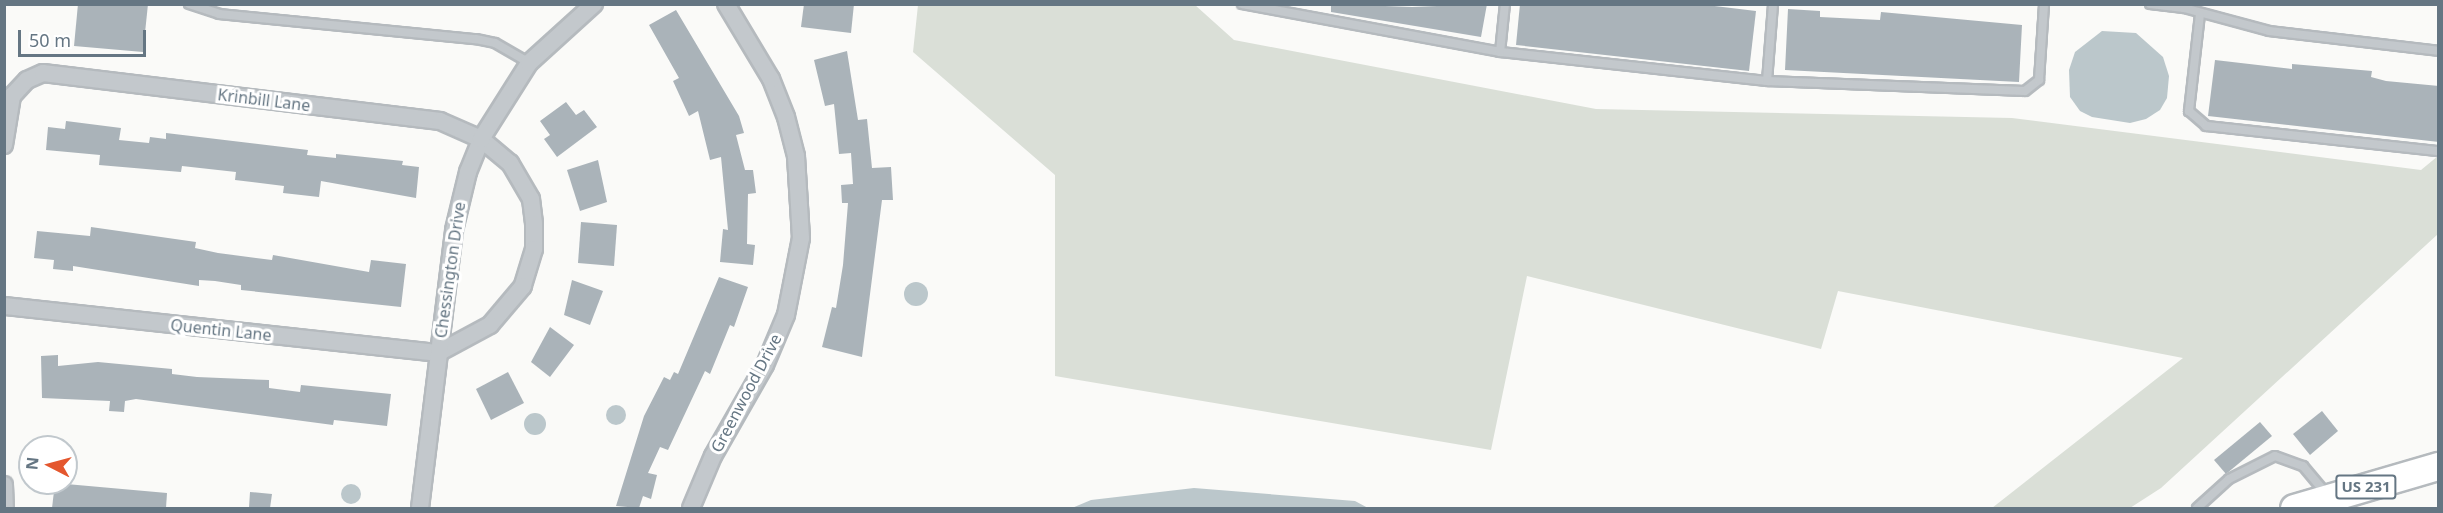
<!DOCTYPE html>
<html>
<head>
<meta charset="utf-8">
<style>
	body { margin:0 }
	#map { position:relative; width:2443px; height:513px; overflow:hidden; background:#fafaf8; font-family:"Noto Sans",sans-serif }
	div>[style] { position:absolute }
	.green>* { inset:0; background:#dadfd7 }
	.water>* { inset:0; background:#bbc7cb }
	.round { border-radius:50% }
	.building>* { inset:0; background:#aab3b9 }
	.roads { filter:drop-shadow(2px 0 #b5babe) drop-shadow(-2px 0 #b5babe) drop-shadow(0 2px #b5babe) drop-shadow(0 -2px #b5babe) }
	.service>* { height:8px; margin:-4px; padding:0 4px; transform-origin:4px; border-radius:4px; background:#c3c8cc }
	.minor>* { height:16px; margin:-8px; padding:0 8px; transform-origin:8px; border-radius:8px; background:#c3c8cc }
	.primary>* { height:27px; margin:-13.5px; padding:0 13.5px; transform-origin:13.5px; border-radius:13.5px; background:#fff }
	span { translate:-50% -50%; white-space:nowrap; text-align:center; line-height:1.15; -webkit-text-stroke:6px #fff; paint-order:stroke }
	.shield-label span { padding:2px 4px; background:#fff; border:2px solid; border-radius:4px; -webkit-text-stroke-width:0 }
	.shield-label { font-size:15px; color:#657683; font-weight:700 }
	.street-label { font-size:16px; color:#657683 }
	.frame { position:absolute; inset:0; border:6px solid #657683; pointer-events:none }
	.north { position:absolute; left:18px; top:435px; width:60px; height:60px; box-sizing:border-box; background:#fff; border:2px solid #c1c8cd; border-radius:50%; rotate:276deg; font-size:16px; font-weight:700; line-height:24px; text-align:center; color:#657683 }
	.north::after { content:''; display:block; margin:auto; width:21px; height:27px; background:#e4572e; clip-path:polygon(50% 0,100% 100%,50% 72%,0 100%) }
	.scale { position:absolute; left:18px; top:30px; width:128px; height:27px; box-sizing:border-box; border:3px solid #657683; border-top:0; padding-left:8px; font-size:18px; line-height:21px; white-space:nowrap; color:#657683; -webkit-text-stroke:4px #fff; paint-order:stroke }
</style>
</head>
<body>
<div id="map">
	<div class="green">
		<div style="clip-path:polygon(918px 5px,1195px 5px,1234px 40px,1596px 109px,2012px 118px,2421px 170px,2438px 156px,2438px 234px,2161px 488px,2130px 508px,1992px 508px,2183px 358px,1838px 291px,1821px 349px,1527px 276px,1491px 450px,1055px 376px,1055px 175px,913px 52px)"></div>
	</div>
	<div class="water">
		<div style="clip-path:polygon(2102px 31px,2136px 33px,2163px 57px,2169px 76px,2167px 98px,2160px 110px,2146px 119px,2130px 123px,2092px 117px,2080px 111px,2070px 97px,2069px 70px,2075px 52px)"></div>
		<div class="round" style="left:904px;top:282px;width:24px;height:24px"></div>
		<div class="round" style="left:606px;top:405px;width:20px;height:20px"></div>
		<div class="round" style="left:524px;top:413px;width:22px;height:22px"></div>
		<div class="round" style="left:341px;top:484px;width:20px;height:20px"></div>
		<div style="clip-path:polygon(1194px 488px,1355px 501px,1368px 508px,1072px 508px,1091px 500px)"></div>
	</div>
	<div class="building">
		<div style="clip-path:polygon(78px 4px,148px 4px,143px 52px,74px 46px)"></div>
		<div style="clip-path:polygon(804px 4px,854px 4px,851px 33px,801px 27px)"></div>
		<div style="clip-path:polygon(1331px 4px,1412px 7px,1487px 4px,1481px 37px,1331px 12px)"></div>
		<div style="clip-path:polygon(1520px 4px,1698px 4px,1756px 11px,1749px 71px,1516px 45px)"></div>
		<div style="clip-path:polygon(1788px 9px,1820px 11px,1820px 17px,1880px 20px,1881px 12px,2022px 25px,2019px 82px,1785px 70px)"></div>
		<div style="clip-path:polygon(676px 10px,739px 116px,744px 133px,736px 135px,745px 170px,753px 170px,756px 193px,748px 194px,747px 244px,755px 245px,753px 265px,720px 262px,723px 229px,728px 230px,721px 157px,710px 160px,698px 111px,689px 116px,673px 81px,679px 78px,649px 25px)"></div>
		<div style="clip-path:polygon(847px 51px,858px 120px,867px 119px,872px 168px,891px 167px,893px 200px,882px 200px,862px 357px,822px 347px,832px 307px,836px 308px,843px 265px,848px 203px,842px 203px,841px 185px,853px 184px,851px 153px,839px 154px,834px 104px,825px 106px,814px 60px)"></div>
		<div style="clip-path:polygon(2215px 60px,2292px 69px,2292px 64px,2372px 71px,2371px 77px,2386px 81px,2439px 86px,2439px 142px,2208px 116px)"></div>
		<div style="clip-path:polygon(566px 102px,576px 115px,584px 110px,597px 127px,557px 157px,544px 139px,550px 135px,540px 121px)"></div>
		<div style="clip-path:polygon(66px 121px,121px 128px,119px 140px,149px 143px,150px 137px,166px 139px,166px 133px,308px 150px,307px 155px,336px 158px,336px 154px,403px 161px,402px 165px,419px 167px,416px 198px,321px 181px,319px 197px,283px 193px,284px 186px,235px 180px,236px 172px,182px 166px,181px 172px,99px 165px,100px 155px,46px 150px,48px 127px,65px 129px)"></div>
		<div style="clip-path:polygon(598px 160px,607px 202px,580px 211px,567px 170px)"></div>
		<div style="clip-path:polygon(581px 222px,617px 225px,614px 266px,578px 263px)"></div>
		<div style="clip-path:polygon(91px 227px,196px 242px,195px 248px,218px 253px,272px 260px,273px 255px,369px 272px,371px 260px,406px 264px,401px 307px,241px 290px,241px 285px,215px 281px,199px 280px,199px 286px,73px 266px,73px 271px,53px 269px,54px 260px,34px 258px,37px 231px,90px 236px)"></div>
		<div style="clip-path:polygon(719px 277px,748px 287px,734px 327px,730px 325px,710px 374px,705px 371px,668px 450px,660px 447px,648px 473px,657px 475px,651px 499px,643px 496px,639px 508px,616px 506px,644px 416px,664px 377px,670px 380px,674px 372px,678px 374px)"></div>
		<div style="clip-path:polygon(572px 280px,603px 291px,590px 325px,564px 315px)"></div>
		<div style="clip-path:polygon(550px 327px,574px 345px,550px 377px,531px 362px)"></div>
		<div style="clip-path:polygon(58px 355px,58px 366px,98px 362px,172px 369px,172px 374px,197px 377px,269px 380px,269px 388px,300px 392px,301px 385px,391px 394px,387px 426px,334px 420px,333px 425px,136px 399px,125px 401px,124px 412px,109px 411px,110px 401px,42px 398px,41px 356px)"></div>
		<div style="clip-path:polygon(508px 372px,524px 403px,491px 420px,476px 389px)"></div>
		<div style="clip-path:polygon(2322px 411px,2338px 431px,2310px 455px,2293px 434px)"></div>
		<div style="clip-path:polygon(2260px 422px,2272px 436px,2226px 474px,2214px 460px)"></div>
		<div style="clip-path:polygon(55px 483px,167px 493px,166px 508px,52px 508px)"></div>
		<div style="clip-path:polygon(250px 492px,272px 494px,270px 508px,249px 508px)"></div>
	</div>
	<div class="roads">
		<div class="service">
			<div style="left:189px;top:4px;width:32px;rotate:18deg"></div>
			<div style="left:219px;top:14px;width:258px;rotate:5.6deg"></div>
			<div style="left:476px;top:39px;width:19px;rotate:12deg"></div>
			<div style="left:495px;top:43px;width:39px;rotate:30deg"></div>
			<div style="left:1242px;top:4px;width:262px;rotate:10.5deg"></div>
			<div style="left:1500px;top:52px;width:269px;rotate:6.2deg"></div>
			<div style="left:1767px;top:81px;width:77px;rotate:-85.5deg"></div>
			<div style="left:2150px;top:4px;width:34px;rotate:7deg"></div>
			<div style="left:2184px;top:8px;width:88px;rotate:15.1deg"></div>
			<div style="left:2269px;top:31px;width:170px;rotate:6.7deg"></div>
			<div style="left:2200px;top:14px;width:98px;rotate:96.5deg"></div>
			<div style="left:2189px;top:111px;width:23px;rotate:41deg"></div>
			<div style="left:2206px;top:126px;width:233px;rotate:6.2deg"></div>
			<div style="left:1500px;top:52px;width:48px;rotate:-84.1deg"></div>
			<div style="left:1767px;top:81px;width:258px;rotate:2.2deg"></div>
			<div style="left:2025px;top:91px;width:18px;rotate:-38deg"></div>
			<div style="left:2039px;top:80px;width:76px;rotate:-86.2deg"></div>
			<div style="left:2197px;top:508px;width:43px;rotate:-42.2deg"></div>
			<div style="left:2229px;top:479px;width:51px;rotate:-26.6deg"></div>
			<div style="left:2275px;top:456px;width:30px;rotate:20deg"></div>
			<div style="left:2303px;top:466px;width:35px;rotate:50deg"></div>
		</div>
		<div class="minor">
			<div style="left:4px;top:145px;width:50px;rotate:-80.7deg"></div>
			<div style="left:12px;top:96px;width:22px;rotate:-47deg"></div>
			<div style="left:27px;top:80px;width:17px;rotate:-24deg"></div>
			<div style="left:43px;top:73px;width:400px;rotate:6.9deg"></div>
			<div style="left:440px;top:121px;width:45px;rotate:23.7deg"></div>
			<div style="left:481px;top:139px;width:38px;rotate:40deg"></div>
			<div style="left:510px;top:163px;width:42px;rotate:59.7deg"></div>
			<div style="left:531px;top:199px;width:25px;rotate:83deg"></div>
			<div style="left:534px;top:224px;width:25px;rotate:90deg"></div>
			<div style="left:534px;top:249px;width:39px;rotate:107deg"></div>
			<div style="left:523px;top:286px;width:51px;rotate:130.2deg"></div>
			<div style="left:490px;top:325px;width:59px;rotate:151.7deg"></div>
			<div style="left:438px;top:353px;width:437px;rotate:-173.8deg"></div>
			<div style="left:4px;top:485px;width:23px;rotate:88deg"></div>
			<div style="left:420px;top:508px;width:280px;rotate:-83deg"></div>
			<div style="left:454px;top:230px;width:60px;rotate:-76.4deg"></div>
			<div style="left:468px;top:172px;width:35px;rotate:-68deg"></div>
			<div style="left:481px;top:139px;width:90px;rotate:-57.7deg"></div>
			<div style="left:529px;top:63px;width:88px;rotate:-42.2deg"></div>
			<div style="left:691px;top:508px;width:56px;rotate:-67.1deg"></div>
			<div style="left:713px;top:456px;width:105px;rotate:-60.3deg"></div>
			<div style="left:765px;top:365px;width:54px;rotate:-67.2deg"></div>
			<div style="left:786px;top:315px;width:78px;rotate:-79deg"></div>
			<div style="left:801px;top:238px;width:82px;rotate:-93.5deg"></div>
			<div style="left:796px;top:156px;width:40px;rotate:-104.4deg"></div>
			<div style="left:786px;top:117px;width:41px;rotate:-111.5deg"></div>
			<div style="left:771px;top:79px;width:87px;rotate:-121deg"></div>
		</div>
		<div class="primary">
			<div style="left:2294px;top:508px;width:150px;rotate:-16.3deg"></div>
		</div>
	</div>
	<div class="shield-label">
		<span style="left:2366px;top:487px">US 231</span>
	</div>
	<div class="street-label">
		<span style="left:264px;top:100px;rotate:7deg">Krinbill Lane</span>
		<span style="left:450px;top:270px;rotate:-82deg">Chessington Drive</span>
		<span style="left:221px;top:330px;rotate:6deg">Quentin Lane</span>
		<span style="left:746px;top:393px;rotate:-62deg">Greenwood Drive</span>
	</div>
	<div class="frame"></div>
	<div class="north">N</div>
	<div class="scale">50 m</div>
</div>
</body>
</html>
